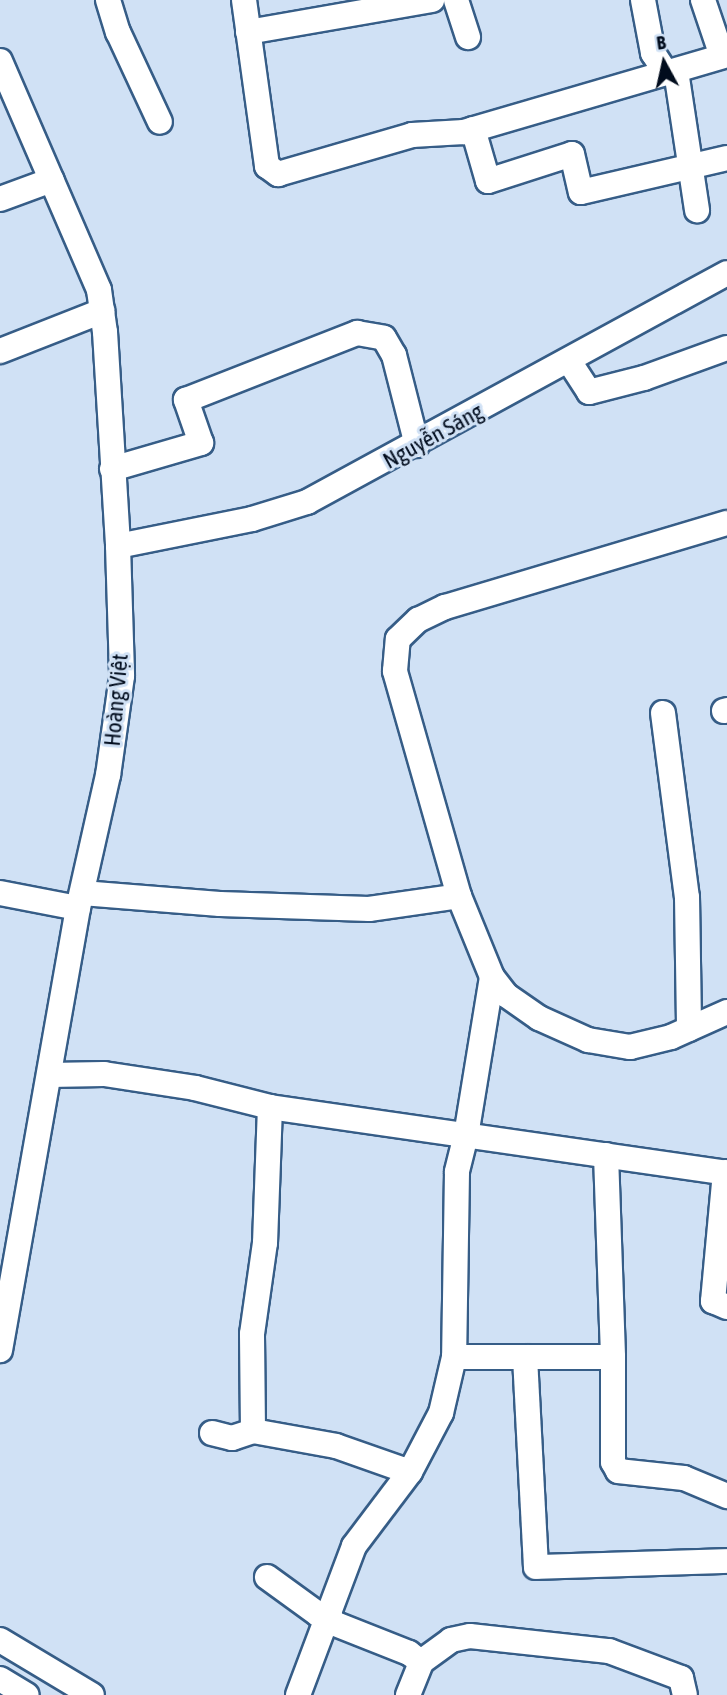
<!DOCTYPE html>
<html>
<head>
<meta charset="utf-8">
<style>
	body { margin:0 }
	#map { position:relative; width:727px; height:1695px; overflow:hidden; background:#d0e1f5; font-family:"Asap Condensed",sans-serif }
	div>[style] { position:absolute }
	.roads { filter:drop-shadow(2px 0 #365d87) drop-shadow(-2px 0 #365d87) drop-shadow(0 2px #365d87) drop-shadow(0 -2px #365d87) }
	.minor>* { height:24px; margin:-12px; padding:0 12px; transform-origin:12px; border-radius:12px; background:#fff }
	span { translate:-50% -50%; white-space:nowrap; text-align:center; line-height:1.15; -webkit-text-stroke:6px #d0e1f5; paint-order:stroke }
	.street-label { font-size:23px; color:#010c1d }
	.north { position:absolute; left:629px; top:28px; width:70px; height:70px; -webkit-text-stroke:5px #d0e1f5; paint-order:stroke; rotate:352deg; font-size:19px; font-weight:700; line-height:28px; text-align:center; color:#010c1d }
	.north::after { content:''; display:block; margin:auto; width:24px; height:32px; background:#010c1d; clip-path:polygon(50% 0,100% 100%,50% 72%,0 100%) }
</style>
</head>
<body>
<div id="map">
	<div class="roads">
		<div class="minor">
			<div style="left:108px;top:0;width:34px;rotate:73deg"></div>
			<div style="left:118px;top:32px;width:99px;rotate:65deg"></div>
			<div style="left:244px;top:0;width:168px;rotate:82.1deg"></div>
			<div style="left:267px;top:166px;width:14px;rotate:36deg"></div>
			<div style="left:278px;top:174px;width:140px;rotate:-16.2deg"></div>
			<div style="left:412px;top:135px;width:52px;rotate:-3.3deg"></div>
			<div style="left:464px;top:132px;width:274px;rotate:-16.3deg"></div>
			<div style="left:456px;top:0;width:39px;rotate:72deg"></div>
			<div style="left:643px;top:0;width:54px;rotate:79.3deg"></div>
			<div style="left:653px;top:53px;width:24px;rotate:57deg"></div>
			<div style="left:703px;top:0;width:59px;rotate:71.3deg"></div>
			<div style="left:248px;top:32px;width:187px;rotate:-9.9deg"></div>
			<div style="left:0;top:61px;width:249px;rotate:66.6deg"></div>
			<div style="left:99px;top:290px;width:42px;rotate:81.9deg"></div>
			<div style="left:105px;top:332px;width:214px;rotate:86.5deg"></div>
			<div style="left:118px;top:546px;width:130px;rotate:88.2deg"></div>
			<div style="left:122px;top:676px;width:100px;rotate:98deg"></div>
			<div style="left:108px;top:775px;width:136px;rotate:102.7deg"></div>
			<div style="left:78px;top:908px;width:449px;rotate:100deg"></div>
			<div style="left:676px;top:71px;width:141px;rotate:81.4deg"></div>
			<div style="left:473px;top:129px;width:54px;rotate:73.9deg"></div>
			<div style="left:488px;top:181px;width:88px;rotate:-17.8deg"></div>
			<div style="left:572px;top:154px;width:39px;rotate:77deg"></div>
			<div style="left:581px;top:192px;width:150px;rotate:-13.1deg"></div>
			<div style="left:0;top:199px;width:55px;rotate:-20.1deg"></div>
			<div style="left:0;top:351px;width:110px;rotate:-21.4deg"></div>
			<div style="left:569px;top:361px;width:37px;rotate:57deg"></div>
			<div style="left:589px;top:392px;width:57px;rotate:-14.3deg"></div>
			<div style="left:644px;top:378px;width:88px;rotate:-19.9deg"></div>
			<div style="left:112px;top:469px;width:93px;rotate:-16.3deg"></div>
			<div style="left:201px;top:443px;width:46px;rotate:-109.2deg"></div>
			<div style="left:186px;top:400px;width:184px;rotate:-21.4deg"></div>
			<div style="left:357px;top:333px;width:27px;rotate:10deg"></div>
			<div style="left:384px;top:338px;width:20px;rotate:60deg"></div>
			<div style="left:394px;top:355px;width:93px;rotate:75.7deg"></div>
			<div style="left:118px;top:546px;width:137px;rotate:-11.4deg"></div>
			<div style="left:252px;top:519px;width:58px;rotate:-17.2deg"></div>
			<div style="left:307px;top:502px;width:478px;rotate:-28.6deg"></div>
			<div style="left:724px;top:711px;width:3px;rotate:-18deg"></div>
			<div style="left:663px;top:713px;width:186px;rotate:82.6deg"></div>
			<div style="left:687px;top:897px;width:132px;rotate:89.1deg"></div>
			<div style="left:0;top:893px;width:79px;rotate:10.9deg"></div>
			<div style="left:82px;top:893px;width:138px;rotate:4.6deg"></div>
			<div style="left:220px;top:904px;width:149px;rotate:1.9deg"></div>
			<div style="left:369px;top:909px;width:91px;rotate:-8.2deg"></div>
			<div style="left:459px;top:896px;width:87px;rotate:67.8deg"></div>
			<div style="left:492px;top:977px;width:23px;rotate:52deg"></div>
			<div style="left:506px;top:995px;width:40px;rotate:34.9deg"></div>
			<div style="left:539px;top:1018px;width:54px;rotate:24.2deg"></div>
			<div style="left:588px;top:1040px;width:43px;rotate:9.5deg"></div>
			<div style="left:630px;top:1047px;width:42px;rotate:-13.7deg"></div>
			<div style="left:671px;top:1037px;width:61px;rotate:-24.1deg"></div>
			<div style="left:459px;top:896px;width:234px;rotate:-105.9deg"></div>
			<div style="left:395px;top:671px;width:32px;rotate:-85deg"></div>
			<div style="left:398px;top:639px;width:28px;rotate:-44deg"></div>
			<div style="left:418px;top:620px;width:30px;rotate:-26deg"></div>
			<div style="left:445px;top:607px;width:294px;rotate:-16.6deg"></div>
			<div style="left:492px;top:977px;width:160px;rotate:99.3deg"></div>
			<div style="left:466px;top:1135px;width:38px;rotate:104deg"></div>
			<div style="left:457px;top:1172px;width:185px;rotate:90.9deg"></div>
			<div style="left:454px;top:1357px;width:159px"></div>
			<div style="left:49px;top:1075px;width:55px;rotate:-1deg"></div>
			<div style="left:104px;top:1074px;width:92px;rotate:8.7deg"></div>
			<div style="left:195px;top:1088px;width:77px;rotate:14.2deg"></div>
			<div style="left:270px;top:1107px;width:462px;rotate:8.2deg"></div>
			<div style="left:606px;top:1155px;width:202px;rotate:88deg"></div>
			<div style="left:613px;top:1357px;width:105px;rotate:90deg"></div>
			<div style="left:613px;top:1462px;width:10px;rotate:61deg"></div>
			<div style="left:618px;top:1471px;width:66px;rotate:6.1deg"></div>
			<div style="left:684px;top:1478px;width:47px;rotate:22.7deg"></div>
			<div style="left:725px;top:1172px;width:130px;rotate:95.3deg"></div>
			<div style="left:713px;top:1301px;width:15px;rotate:23deg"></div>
			<div style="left:525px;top:1357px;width:210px;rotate:87deg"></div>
			<div style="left:536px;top:1567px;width:191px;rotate:-1.8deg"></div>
			<div style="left:253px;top:1431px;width:97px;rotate:-90.6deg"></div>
			<div style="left:252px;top:1334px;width:92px;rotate:-81.9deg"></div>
			<div style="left:265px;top:1243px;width:136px;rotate:-87.9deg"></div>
			<div style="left:212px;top:1433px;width:21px;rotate:14deg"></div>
			<div style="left:232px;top:1438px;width:22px;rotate:-18deg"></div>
			<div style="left:253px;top:1431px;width:84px;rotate:10.2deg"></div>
			<div style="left:336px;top:1446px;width:78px;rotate:19.4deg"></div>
			<div style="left:267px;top:1577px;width:63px;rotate:36deg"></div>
			<div style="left:318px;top:1614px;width:12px;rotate:5deg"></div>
			<div style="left:328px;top:1621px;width:87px;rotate:21.6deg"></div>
			<div style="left:409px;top:1653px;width:15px;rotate:37deg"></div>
			<div style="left:0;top:1640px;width:107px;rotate:30.9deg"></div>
			<div style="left:0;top:1679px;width:31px;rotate:31deg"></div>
			<div style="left:298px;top:1695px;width:159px;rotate:-69.4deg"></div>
			<div style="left:354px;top:1546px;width:93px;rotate:-52.9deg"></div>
			<div style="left:410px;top:1472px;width:67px;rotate:-62.3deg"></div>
			<div style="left:441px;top:1413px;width:57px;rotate:-76.9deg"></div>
			<div style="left:408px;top:1695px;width:35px;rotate:-68deg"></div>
			<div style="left:421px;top:1662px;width:37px;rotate:-36deg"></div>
			<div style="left:451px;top:1640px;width:19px;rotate:-12deg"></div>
			<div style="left:470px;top:1636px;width:140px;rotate:6.2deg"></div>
			<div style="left:609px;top:1651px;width:77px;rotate:20.6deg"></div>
			<div style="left:681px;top:1678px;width:17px;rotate:77deg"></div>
		</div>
	</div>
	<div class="street-label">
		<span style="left:433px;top:436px;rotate:-29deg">Nguyễn Sáng</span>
		<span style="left:116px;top:700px;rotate:-85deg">Hoàng Việt</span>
	</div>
	<div class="north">B</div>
</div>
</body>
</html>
